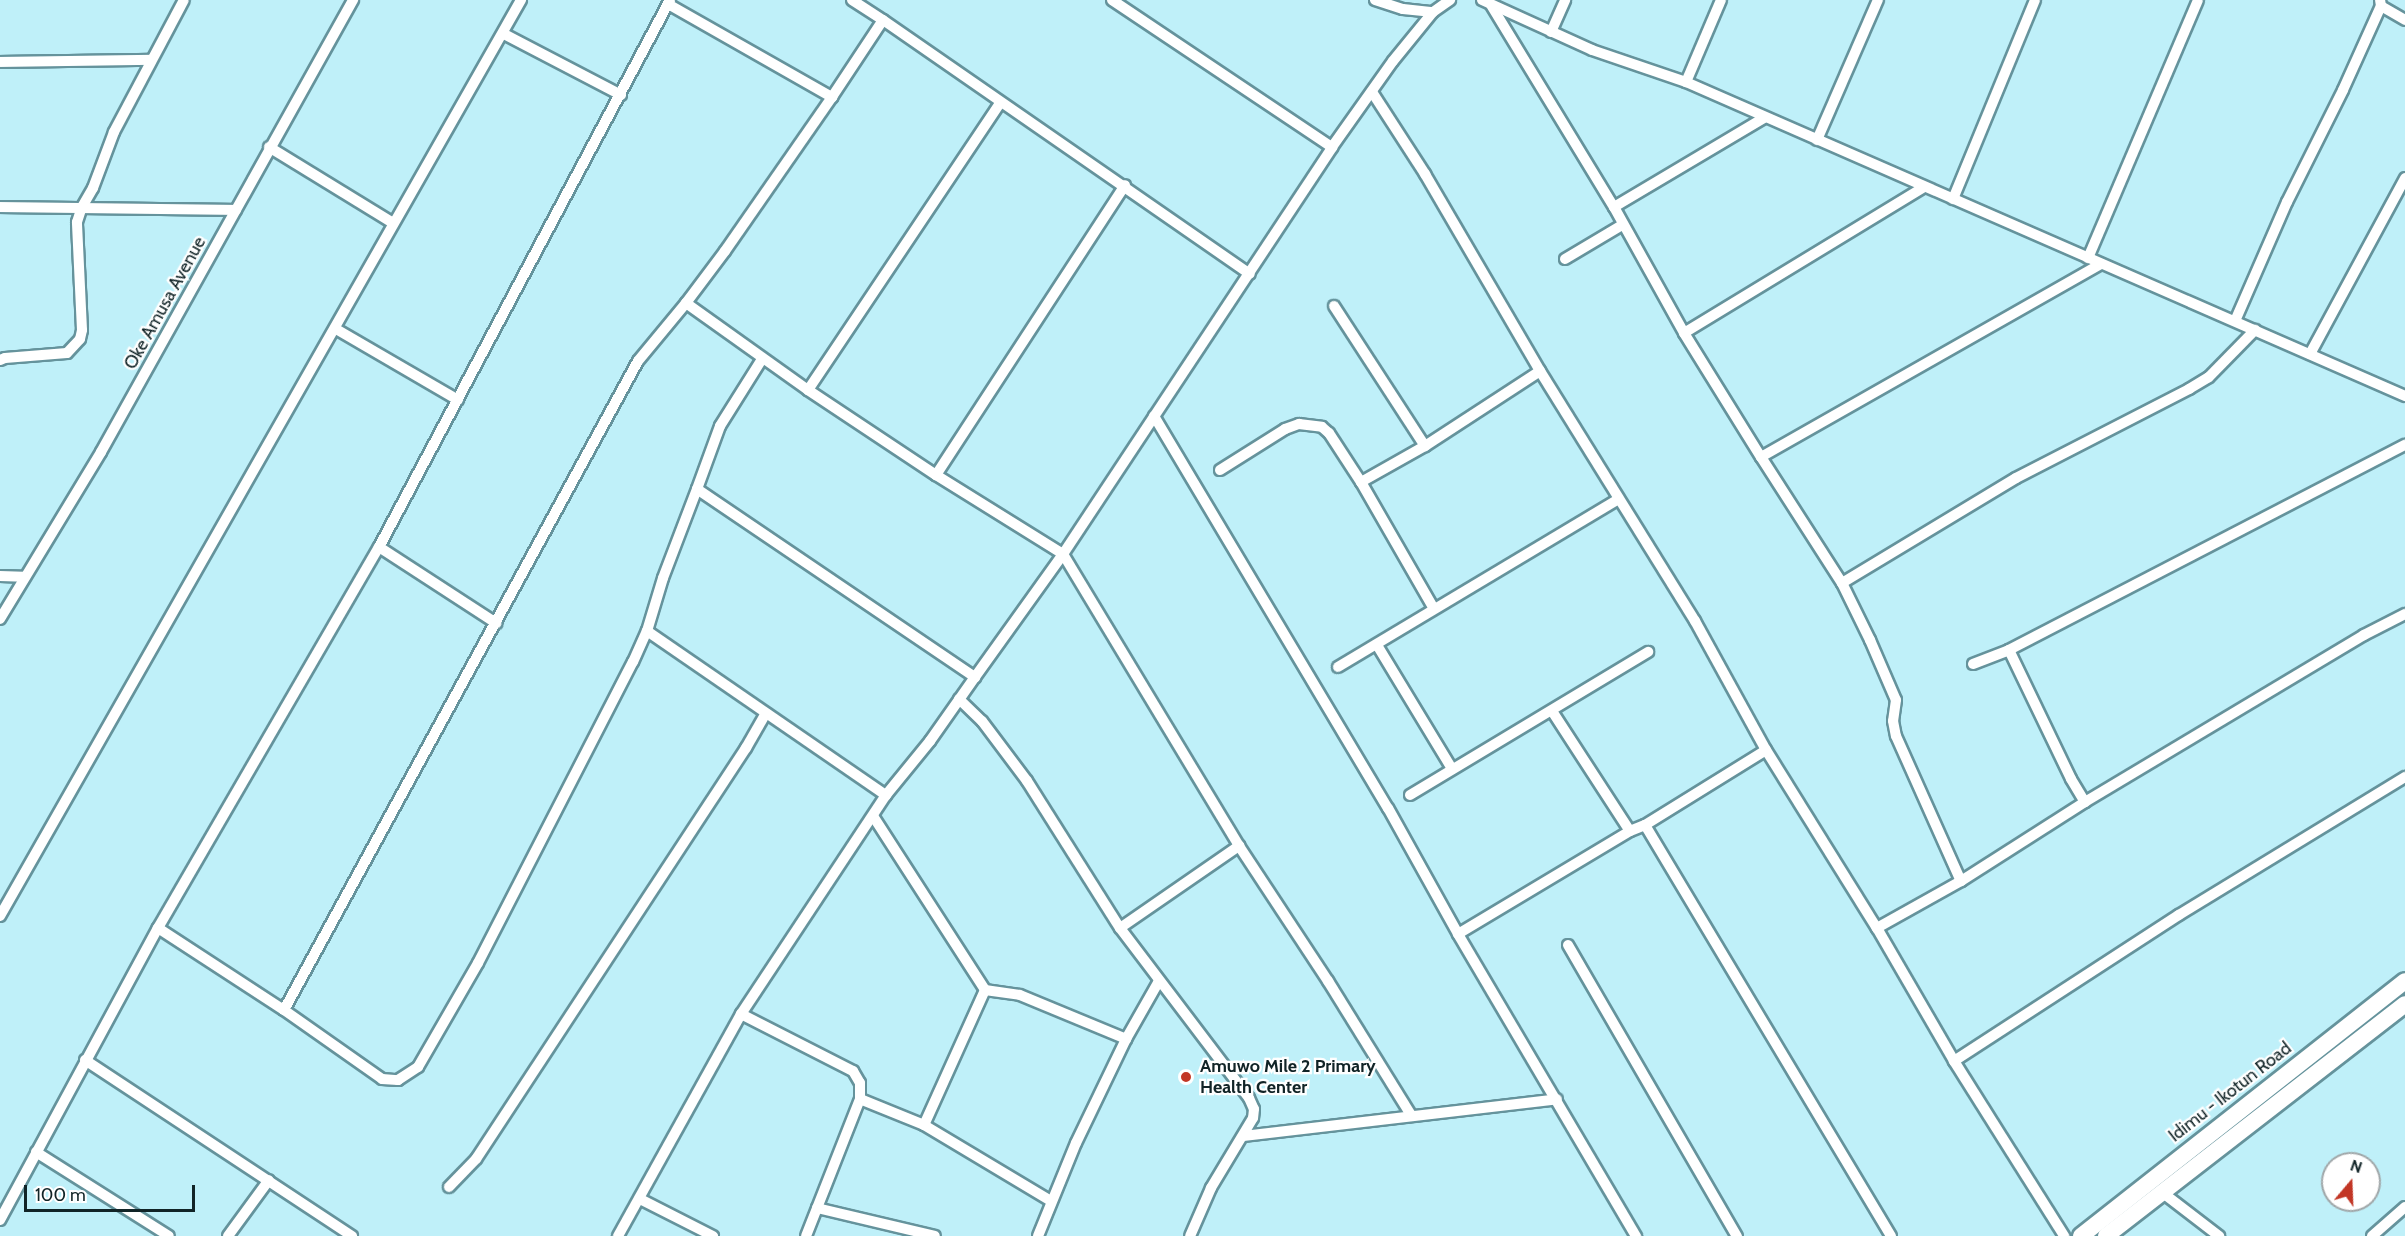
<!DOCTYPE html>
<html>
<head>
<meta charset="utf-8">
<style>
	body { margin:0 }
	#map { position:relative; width:2405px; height:1236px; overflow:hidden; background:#bff0f9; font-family:Cabin,sans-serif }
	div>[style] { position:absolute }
	.roads { filter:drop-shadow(2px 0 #65939c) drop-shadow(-2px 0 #65939c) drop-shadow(0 2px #65939c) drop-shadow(0 -2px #65939c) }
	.minor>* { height:10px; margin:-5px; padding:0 5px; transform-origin:5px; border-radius:5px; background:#fff }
	.primary>* { height:16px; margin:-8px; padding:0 8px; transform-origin:8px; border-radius:8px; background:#fff }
	.dots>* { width:16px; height:16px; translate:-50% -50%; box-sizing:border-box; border:3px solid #fff; border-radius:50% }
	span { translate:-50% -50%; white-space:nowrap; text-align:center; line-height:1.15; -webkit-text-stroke:4.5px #fff; paint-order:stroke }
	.street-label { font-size:18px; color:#112427 }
	.poi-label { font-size:18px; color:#112427; font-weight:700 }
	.left { translate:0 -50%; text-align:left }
	.north { position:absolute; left:2321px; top:1152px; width:60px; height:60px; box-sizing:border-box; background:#fff; border:2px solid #a0a7a9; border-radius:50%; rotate:19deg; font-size:16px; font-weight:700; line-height:24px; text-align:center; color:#112427 }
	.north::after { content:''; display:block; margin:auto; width:21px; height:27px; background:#c23625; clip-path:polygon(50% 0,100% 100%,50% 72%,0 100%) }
	.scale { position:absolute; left:24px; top:1185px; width:171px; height:27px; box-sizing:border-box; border:3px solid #112427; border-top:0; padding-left:8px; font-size:18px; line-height:21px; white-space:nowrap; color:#112427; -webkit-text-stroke:4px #fff; paint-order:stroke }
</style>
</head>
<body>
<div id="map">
	<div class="roads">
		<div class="minor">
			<div style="left:852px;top:0;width:37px;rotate:33deg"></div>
			<div style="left:1112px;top:0;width:265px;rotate:33.8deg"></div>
			<div style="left:1375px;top:0;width:29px;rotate:18deg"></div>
			<div style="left:1403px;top:9px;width:30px;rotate:6deg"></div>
			<div style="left:1482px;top:0;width:121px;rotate:24.4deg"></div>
			<div style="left:1592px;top:50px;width:99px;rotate:18.8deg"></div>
			<div style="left:1686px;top:82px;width:785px;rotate:23.59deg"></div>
			<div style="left:668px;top:4px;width:189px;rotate:29.6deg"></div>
			<div style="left:832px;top:97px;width:92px;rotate:-56.5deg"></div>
			<div style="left:883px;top:20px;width:446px;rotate:34.7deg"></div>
			<div style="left:1491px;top:5px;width:237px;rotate:58.7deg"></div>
			<div style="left:1614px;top:207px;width:144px;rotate:60.9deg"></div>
			<div style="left:1684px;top:333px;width:146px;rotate:58.2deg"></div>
			<div style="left:1761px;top:457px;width:391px;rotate:-29.6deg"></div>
			<div style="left:2381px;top:6px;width:28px;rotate:30deg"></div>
			<div style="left:1551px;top:32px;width:35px;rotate:-66deg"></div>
			<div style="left:504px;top:34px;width:132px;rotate:27.5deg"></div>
			<div style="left:0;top:62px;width:150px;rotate:-0.8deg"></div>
			<div style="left:1686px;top:82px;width:89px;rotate:-66.9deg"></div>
			<div style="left:1372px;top:92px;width:98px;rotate:57.1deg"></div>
			<div style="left:1425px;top:174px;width:228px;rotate:59.7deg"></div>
			<div style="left:1540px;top:371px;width:294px;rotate:58.2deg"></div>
			<div style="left:1695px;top:621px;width:147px;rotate:61.2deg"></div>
			<div style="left:1766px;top:750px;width:210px;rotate:58.1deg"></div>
			<div style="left:1877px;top:928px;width:154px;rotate:59.9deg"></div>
			<div style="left:1954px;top:1061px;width:207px;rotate:57.8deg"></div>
			<div style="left:1817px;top:140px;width:153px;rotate:-66.5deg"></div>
			<div style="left:269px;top:147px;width:145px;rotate:31.5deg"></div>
			<div style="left:1953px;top:199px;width:215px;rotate:-67.6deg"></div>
			<div style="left:0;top:207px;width:236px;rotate:0.7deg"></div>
			<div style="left:1614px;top:207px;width:174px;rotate:-30.7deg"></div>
			<div style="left:2088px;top:258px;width:280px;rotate:-66.9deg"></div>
			<div style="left:1565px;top:259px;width:66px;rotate:-30.8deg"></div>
			<div style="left:686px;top:303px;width:150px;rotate:35.5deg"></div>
			<div style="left:808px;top:390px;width:154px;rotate:33.6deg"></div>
			<div style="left:936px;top:475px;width:150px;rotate:31.9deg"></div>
			<div style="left:1063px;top:554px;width:341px;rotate:58.9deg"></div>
			<div style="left:1239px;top:846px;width:162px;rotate:56.6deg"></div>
			<div style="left:1328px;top:981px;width:158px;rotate:58.2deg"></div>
			<div style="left:1334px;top:306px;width:167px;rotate:57deg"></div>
			<div style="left:2235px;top:321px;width:130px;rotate:-66.4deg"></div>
			<div style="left:2287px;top:202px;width:125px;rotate:-63.4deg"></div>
			<div style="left:2343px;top:90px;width:92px;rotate:-65.7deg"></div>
			<div style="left:2381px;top:6px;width:6px;rotate:-99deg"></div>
			<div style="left:336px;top:329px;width:141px;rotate:30.2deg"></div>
			<div style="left:1684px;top:333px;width:281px;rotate:-31.3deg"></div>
			<div style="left:2310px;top:354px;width:200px;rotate:-61.6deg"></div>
			<div style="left:0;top:360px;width:5px;rotate:-22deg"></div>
			<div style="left:5px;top:358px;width:62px;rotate:-4.6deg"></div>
			<div style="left:67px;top:353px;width:19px;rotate:-47deg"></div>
			<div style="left:80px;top:339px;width:9px;rotate:-77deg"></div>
			<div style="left:82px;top:330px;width:108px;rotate:-92.7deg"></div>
			<div style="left:77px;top:222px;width:16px;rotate:-72deg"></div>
			<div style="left:82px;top:207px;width:22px;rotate:-60deg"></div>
			<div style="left:93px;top:188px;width:60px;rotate:-69.4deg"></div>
			<div style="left:114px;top:132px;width:149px;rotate:-62.1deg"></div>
			<div style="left:808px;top:390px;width:345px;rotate:-56.2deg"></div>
			<div style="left:1154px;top:416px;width:457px;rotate:59.2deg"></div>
			<div style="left:1388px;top:808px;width:144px;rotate:60.9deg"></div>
			<div style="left:1458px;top:934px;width:351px;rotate:59.5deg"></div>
			<div style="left:1761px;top:457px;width:150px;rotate:57.3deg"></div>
			<div style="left:1842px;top:583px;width:64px;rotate:63.8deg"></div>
			<div style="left:1870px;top:640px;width:65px;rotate:66.6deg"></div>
			<div style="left:1896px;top:700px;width:21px;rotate:98deg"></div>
			<div style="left:1893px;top:721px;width:15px;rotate:79deg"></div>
			<div style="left:1896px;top:736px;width:159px;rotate:65.9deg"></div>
			<div style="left:1220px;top:470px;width:77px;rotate:-32.2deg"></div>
			<div style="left:1285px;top:429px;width:15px;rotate:-20deg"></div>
			<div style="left:1299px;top:424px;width:23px;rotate:7deg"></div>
			<div style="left:1322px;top:427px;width:9px;rotate:41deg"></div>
			<div style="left:1329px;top:433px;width:59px;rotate:56.9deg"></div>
			<div style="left:1361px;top:482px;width:146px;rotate:60.1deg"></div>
			<div style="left:936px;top:475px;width:346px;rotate:-56.9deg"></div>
			<div style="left:1361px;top:482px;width:73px;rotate:-29.4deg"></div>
			<div style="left:1425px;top:446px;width:137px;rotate:-33.1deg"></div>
			<div style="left:697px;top:489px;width:67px;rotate:-69.9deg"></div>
			<div style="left:720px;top:426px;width:79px;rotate:-57.9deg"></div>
			<div style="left:379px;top:547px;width:140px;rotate:33deg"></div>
			<div style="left:0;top:576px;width:23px;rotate:2deg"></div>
			<div style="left:1842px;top:583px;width:203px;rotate:-31.1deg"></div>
			<div style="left:2016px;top:478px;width:195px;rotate:-27.2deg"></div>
			<div style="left:2189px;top:389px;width:23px;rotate:-31deg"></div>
			<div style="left:2209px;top:377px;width:66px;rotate:-45.6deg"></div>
			<div style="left:0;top:619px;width:195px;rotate:-58.8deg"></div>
			<div style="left:101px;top:452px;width:518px;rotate:-60.86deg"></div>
			<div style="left:647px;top:631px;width:290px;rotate:34.5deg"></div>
			<div style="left:1377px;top:645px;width:145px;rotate:58.8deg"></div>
			<div style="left:2009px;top:650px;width:143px;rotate:64.3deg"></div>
			<div style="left:2071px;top:779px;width:27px;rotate:59deg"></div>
			<div style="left:1973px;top:664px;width:39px;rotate:-21deg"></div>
			<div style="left:2009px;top:650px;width:446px;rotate:-27.4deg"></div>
			<div style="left:1338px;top:667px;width:327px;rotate:-30.9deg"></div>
			<div style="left:959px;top:699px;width:32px;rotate:44deg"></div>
			<div style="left:982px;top:721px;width:75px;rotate:53.1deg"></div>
			<div style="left:1027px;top:781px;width:174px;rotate:57.7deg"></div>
			<div style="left:1120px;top:928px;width:213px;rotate:52.8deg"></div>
			<div style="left:1249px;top:1098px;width:12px;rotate:66deg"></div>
			<div style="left:1254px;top:1109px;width:9px;rotate:96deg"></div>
			<div style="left:1253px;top:1118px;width:82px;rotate:121deg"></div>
			<div style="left:1211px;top:1188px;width:52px;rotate:113.6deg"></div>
			<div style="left:1552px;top:711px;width:143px;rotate:57deg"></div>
			<div style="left:1410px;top:795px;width:278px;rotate:-31deg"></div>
			<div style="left:873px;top:816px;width:207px;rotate:57.2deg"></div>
			<div style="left:985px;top:990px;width:148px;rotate:114.3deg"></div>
			<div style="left:1645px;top:825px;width:479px;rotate:59.1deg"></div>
			<div style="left:0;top:916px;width:1054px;rotate:-60.37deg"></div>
			<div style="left:158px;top:928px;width:150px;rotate:33.1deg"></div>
			<div style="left:284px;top:1010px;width:120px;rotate:35.1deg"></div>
			<div style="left:382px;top:1079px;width:16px;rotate:4deg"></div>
			<div style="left:398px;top:1080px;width:24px;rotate:-33deg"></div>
			<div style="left:418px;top:1067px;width:120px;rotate:-60deg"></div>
			<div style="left:478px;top:963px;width:339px;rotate:-62.8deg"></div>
			<div style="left:633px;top:662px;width:34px;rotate:-66deg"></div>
			<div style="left:647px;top:631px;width:55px;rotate:-73.2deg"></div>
			<div style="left:663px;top:578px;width:95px;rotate:-69.1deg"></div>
			<div style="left:697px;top:489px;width:336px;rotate:34.1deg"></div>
			<div style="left:975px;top:677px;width:151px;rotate:-54.4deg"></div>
			<div style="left:1063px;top:554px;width:488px;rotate:-56.5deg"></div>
			<div style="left:1332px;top:147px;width:105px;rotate:-54.7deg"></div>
			<div style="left:1393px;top:61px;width:63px;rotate:-50.8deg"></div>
			<div style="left:1433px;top:12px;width:21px;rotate:-35deg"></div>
			<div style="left:1120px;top:928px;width:145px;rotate:-34.6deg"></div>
			<div style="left:1877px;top:928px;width:96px;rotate:-29.2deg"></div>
			<div style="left:1961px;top:881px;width:147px;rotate:-32.5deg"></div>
			<div style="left:2085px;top:802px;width:325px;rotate:-30.9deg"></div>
			<div style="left:2364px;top:635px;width:46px;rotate:-27.1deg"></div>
			<div style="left:1458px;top:934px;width:200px;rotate:-30.9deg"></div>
			<div style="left:1630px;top:831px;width:16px;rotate:-22deg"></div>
			<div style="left:1645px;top:825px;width:142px;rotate:-31.8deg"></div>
			<div style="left:1568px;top:945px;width:337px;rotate:59.9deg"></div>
			<div style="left:985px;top:990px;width:35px;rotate:8deg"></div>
			<div style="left:1020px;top:995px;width:115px;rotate:22.5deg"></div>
			<div style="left:284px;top:1010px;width:739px;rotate:-61.39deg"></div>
			<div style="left:638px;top:361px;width:75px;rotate:-50.4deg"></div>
			<div style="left:686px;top:303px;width:65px;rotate:-53.1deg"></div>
			<div style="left:725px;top:251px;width:188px;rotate:-55.2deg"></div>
			<div style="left:741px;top:1014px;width:126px;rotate:27deg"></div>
			<div style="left:853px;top:1071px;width:14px;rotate:60deg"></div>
			<div style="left:860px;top:1083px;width:16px;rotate:90deg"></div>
			<div style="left:860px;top:1099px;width:147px;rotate:111.5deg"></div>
			<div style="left:85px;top:1060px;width:320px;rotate:33.4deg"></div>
			<div style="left:1954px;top:1061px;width:268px;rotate:-33deg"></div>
			<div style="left:2179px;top:915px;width:265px;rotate:-31.4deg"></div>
			<div style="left:860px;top:1099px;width:69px;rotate:22.1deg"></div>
			<div style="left:924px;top:1125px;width:148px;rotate:30.9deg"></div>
			<div style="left:1244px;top:1136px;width:315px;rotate:-6.7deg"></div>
			<div style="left:36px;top:1152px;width:157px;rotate:32.3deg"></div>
			<div style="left:449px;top:1187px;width:39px;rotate:-46deg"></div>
			<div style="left:476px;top:1159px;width:492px;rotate:-56.7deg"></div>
			<div style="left:746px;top:748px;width:40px;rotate:-60.3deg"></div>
			<div style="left:2163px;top:1193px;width:71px;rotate:37.5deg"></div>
			<div style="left:640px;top:1199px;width:82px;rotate:26.9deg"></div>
			<div style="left:817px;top:1208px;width:121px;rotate:13.3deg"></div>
			<div style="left:0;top:1220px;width:332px;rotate:-61.6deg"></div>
			<div style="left:158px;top:928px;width:440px;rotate:-59.9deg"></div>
			<div style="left:379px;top:547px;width:620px;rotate:-61.99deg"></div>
			<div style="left:228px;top:1236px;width:69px;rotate:-53.8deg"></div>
			<div style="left:618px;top:1236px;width:254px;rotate:-61deg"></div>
			<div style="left:741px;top:1014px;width:263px;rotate:-56.5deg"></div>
			<div style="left:886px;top:795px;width:70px;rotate:-50.8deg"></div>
			<div style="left:930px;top:741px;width:78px;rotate:-54.9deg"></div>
			<div style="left:1038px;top:1236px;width:100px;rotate:-67.8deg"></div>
			<div style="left:1076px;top:1143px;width:115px;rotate:-64.3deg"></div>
			<div style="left:1126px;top:1039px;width:67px;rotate:-60.4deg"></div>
			<div style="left:2372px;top:1236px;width:44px;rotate:-41.3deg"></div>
		</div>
		<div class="primary">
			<div style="left:2081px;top:1236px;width:412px;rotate:-38.2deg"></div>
			<div style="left:2106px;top:1236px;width:378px;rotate:-37.8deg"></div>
		</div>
	</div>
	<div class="dots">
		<div style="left:1186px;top:1077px;background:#c23625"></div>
	</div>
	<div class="street-label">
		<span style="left:165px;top:303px;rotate:-61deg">Oke Amusa Avenue</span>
		<span style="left:2230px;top:1092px;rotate:-38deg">Idimu - Ikotun Road</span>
	</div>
	<div class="poi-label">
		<span class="left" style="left:1200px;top:1077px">Amuwo Mile 2 Primary<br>Health Center</span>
	</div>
	<div class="north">N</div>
	<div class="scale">100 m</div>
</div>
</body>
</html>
